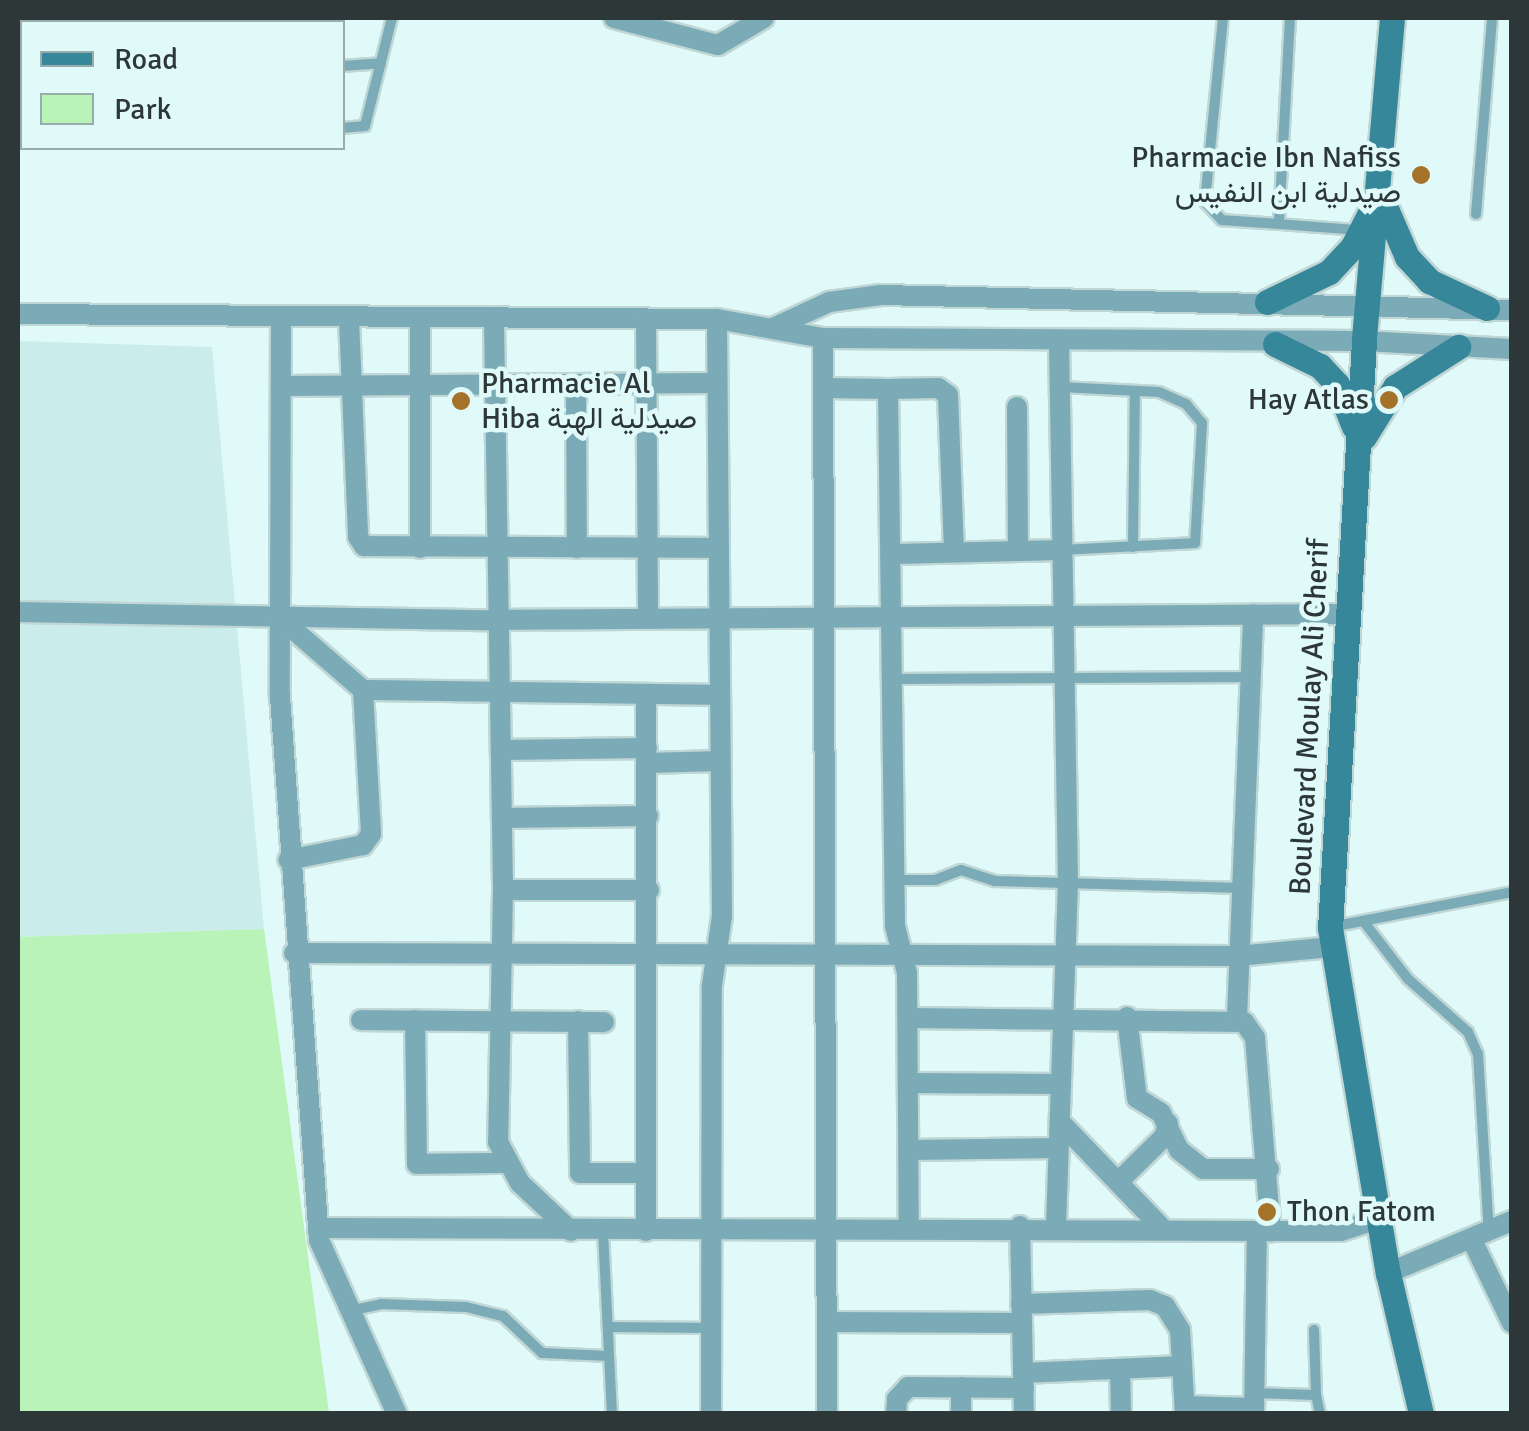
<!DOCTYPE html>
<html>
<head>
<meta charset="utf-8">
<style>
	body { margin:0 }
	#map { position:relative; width:1529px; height:1431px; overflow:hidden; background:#e0faf9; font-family:Signika,Vazirmatn,sans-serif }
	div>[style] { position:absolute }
	.built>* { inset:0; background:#caedeb }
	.green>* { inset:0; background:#b9f3b7 }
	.roads { filter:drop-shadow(2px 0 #c0d7d6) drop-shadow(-2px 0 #c0d7d6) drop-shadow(0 2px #c0d7d6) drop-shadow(0 -2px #c0d7d6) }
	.service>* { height:10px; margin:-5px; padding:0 5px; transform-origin:5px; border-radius:5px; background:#7babb7 }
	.minor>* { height:20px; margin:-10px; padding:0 10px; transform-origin:10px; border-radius:10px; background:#7babb7 }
	.secondary>* { height:25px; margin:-12.5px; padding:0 12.5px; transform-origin:12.5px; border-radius:12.5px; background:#368799 }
	.dots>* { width:28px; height:28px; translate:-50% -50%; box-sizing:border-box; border:5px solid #e0faf9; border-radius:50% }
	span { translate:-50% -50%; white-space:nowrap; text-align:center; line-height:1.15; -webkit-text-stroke:9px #e0faf9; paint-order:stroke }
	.poi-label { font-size:30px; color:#2d3737 }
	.right { translate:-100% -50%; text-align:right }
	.left { translate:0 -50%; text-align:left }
	.street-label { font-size:30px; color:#2d3737 }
	.frame { position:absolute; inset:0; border:20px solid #2d3737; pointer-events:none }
	.legend { position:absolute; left:20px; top:20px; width:325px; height:130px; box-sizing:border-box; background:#e0faf9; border:2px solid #98acab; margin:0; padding:12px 18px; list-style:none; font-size:30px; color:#2d3737 }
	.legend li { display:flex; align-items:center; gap:20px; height:50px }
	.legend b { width:50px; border:2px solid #98acab }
</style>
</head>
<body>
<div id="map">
	<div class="built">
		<div style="clip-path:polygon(18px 341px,212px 347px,264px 929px,18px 937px)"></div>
	</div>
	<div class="green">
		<div style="clip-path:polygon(264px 929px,329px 1413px,18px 1413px,18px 937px)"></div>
	</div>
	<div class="roads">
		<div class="service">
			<div style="left:1223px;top:18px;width:185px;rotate:95.6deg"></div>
			<div style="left:1205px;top:202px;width:25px;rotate:47deg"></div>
			<div style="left:1222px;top:220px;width:57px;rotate:4deg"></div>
			<div style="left:1290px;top:18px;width:206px;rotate:93.1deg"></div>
			<div style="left:1279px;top:224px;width:78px;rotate:4.4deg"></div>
			<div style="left:342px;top:66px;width:39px;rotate:-4deg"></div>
			<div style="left:342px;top:128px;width:23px;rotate:-5deg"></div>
			<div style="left:365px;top:126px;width:111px;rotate:-76deg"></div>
			<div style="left:1476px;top:214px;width:197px;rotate:-85.3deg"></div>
			<div style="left:1061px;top:387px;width:98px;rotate:2.9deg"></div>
			<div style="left:1159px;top:392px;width:30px;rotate:24deg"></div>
			<div style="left:1186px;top:404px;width:25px;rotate:50deg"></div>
			<div style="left:1202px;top:423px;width:120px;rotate:93.3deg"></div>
			<div style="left:1195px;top:543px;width:133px;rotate:177deg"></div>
			<div style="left:1133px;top:547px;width:156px;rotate:-89.3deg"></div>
			<div style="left:896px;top:679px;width:355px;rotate:-0.3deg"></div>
			<div style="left:896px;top:880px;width:39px"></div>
			<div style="left:935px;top:880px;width:28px;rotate:-21deg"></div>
			<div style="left:961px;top:870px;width:36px;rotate:18deg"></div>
			<div style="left:995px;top:881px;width:247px;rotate:1.6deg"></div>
			<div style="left:1364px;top:922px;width:72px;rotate:52.3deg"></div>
			<div style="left:1408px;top:979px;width:80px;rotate:41.5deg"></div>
			<div style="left:1468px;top:1032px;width:24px;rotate:66deg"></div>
			<div style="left:1478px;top:1054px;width:178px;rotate:86.5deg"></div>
			<div style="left:1331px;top:927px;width:184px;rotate:-10.9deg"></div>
			<div style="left:603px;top:1231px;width:183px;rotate:87.2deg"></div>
			<div style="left:349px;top:1311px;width:33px;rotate:-12deg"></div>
			<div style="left:381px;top:1304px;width:85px;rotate:2deg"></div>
			<div style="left:466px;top:1307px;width:38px;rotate:14deg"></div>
			<div style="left:503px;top:1316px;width:54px;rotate:43.5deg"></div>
			<div style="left:542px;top:1353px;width:67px;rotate:2.6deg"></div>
			<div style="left:608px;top:1327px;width:103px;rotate:0.6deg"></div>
			<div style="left:1314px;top:1330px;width:65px;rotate:88.2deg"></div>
			<div style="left:1254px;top:1393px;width:62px;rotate:1.8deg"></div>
			<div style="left:1316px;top:1395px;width:19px;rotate:78deg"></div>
		</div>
		<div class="minor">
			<div style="left:614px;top:18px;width:107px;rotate:14.6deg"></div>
			<div style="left:718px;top:45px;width:53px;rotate:-30.4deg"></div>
			<div style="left:18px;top:314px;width:699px;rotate:0.41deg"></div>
			<div style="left:717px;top:319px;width:108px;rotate:10.2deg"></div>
			<div style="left:823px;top:338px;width:541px;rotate:0.32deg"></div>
			<div style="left:1364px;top:341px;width:148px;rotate:3.1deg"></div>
			<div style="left:281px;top:318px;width:378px;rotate:90.2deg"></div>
			<div style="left:280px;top:696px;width:545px;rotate:85.9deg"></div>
			<div style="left:319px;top:1240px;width:191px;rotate:65.9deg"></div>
			<div style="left:349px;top:319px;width:218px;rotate:87.6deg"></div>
			<div style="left:358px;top:537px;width:11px;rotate:56deg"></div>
			<div style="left:364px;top:546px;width:351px;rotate:0.3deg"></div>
			<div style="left:646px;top:319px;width:297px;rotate:89.6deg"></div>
			<div style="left:420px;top:320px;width:228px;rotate:90deg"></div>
			<div style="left:494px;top:321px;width:569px;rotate:89.09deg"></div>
			<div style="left:503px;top:890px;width:252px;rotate:91.1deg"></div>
			<div style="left:498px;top:1142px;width:47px;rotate:61.8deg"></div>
			<div style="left:520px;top:1183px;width:70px;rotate:43.3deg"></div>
			<div style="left:775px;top:327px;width:60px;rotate:-24.8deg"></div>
			<div style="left:829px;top:302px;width:52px;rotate:-7.7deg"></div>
			<div style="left:881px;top:295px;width:631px;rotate:1.36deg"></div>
			<div style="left:823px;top:338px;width:1076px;rotate:89.79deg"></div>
			<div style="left:576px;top:384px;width:164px;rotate:89.7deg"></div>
			<div style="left:281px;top:386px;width:434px;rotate:-0.4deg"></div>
			<div style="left:825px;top:388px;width:63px;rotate:0.9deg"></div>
			<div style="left:888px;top:389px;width:537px;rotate:89.25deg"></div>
			<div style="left:895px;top:926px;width:49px;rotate:75.7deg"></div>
			<div style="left:907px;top:973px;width:255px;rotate:89.6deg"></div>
			<div style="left:888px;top:389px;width:50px;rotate:-1.1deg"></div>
			<div style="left:938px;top:388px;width:12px;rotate:35deg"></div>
			<div style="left:948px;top:395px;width:155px;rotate:87.8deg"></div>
			<div style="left:1017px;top:407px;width:144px;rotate:89.6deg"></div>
			<div style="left:894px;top:554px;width:168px;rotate:-1.4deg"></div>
			<div style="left:18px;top:612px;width:480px;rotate:1deg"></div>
			<div style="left:498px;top:620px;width:850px;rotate:-0.4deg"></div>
			<div style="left:280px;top:618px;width:110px;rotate:40.9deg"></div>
			<div style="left:363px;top:690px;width:144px;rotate:86.8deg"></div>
			<div style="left:371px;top:834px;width:14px;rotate:126deg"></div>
			<div style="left:363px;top:845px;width:76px;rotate:168.7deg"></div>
			<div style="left:363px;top:690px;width:355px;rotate:0.8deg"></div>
			<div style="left:646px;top:694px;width:537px;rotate:90deg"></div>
			<div style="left:501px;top:750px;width:146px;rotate:-0.8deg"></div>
			<div style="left:647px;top:763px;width:73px;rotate:-1.6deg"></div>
			<div style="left:502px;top:818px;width:146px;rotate:-0.8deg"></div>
			<div style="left:503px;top:890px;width:146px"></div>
			<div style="left:294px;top:953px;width:944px;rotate:0.18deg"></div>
			<div style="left:1238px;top:956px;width:94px;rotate:-5.5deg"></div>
			<div style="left:1127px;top:1017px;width:82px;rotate:83deg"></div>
			<div style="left:1137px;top:1098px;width:28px;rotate:32deg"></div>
			<div style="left:1161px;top:1113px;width:41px;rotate:64.1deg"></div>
			<div style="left:1179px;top:1150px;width:31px;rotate:38deg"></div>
			<div style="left:1203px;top:1169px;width:66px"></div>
			<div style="left:909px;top:1018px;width:335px;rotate:0.7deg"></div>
			<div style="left:1244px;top:1022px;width:19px;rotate:55deg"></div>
			<div style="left:1255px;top:1038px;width:194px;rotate:85.3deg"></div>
			<div style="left:1237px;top:1018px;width:404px;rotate:-87.7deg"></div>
			<div style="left:361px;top:1020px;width:243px;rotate:0.5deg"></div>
			<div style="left:415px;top:1020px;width:144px;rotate:89.2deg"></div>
			<div style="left:417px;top:1164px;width:88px;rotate:-0.7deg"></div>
			<div style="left:578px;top:1021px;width:152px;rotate:89.2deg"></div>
			<div style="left:580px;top:1173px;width:66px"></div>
			<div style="left:908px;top:1083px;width:153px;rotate:0.4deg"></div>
			<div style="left:1060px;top:1122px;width:149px;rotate:46.1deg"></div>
			<div style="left:909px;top:1150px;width:149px;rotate:-0.8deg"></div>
			<div style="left:1118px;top:1182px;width:64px;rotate:-44.4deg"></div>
			<div style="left:1164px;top:1137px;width:14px;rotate:-73deg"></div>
			<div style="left:1020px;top:1226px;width:188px;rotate:88.8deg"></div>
			<div style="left:1056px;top:1226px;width:343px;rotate:-88deg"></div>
			<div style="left:1068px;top:883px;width:542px;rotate:-90.95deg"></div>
			<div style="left:318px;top:1228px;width:953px;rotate:0.18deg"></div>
			<div style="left:1271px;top:1231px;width:70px"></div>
			<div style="left:1341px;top:1231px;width:39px;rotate:-18deg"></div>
			<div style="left:1472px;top:1240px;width:92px;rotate:64.3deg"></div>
			<div style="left:1388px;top:1273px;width:134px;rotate:-22.8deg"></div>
			<div style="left:1021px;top:1304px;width:129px;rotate:-1.8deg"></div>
			<div style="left:1150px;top:1300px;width:16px;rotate:22deg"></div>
			<div style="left:1165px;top:1306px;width:28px;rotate:58deg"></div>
			<div style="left:1180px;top:1330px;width:84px;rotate:86.6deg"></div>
			<div style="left:828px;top:1322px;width:194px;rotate:0.3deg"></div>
			<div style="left:1120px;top:1369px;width:45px;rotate:88.7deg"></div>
			<div style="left:1023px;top:1373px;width:159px;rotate:-2.5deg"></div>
			<div style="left:961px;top:1387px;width:27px;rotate:90deg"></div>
			<div style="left:1185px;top:1406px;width:68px;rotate:1.7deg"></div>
			<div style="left:711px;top:1414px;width:429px;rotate:-89.9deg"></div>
			<div style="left:712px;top:985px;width:70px;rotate:-81.8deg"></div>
			<div style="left:722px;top:916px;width:597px;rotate:-90.48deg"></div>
			<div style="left:896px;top:1414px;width:15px;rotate:-86deg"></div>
			<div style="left:897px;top:1399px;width:16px;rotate:-47deg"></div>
			<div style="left:908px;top:1387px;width:116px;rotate:0.5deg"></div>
			<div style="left:1254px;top:1414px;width:183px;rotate:-89.1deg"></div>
		</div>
		<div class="secondary">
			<div style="left:1392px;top:18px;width:324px;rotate:95deg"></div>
			<div style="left:1364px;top:341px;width:588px;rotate:93.31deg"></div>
			<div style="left:1330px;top:928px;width:350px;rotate:80.5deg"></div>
			<div style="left:1388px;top:1273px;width:145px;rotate:76.8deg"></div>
			<div style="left:1384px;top:204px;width:58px;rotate:66.5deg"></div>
			<div style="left:1407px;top:257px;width:33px;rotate:47deg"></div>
			<div style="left:1429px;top:281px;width:64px;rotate:25deg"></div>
			<div style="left:1267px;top:302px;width:69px;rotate:-25.8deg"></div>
			<div style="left:1329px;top:272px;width:35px;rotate:-47deg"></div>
			<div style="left:1353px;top:246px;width:44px;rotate:-62.9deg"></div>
			<div style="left:1275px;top:344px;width:50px;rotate:26.1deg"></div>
			<div style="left:1320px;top:366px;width:25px;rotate:47deg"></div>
			<div style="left:1337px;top:384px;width:46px;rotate:68.4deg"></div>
			<div style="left:1364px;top:437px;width:59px;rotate:-58.2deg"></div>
			<div style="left:1395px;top:387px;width:75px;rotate:-32.4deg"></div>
		</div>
	</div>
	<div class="dots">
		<div style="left:1421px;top:175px;background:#a57229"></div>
		<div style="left:1389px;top:400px;background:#a57229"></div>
		<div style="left:461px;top:401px;background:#a57229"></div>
		<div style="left:1267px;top:1212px;background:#a57229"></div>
	</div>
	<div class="poi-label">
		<span class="right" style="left:1401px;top:175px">Pharmacie Ibn Nafiss<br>صيدلية ابن النفيس</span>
		<span class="left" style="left:481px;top:401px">Pharmacie Al<br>Hiba صيدلية الهبة</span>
		<span class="right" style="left:1369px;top:400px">Hay Atlas</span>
		<span class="left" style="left:1287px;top:1212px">Thon Fatom</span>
	</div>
	<div class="street-label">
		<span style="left:1310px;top:717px;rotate:-87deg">Boulevard Moulay Ali Cherif</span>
	</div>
	<div class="frame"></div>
	<ul class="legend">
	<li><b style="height:12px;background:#368799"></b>Road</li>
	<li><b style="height:28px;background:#b9f3b7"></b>Park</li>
	</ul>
</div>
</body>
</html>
